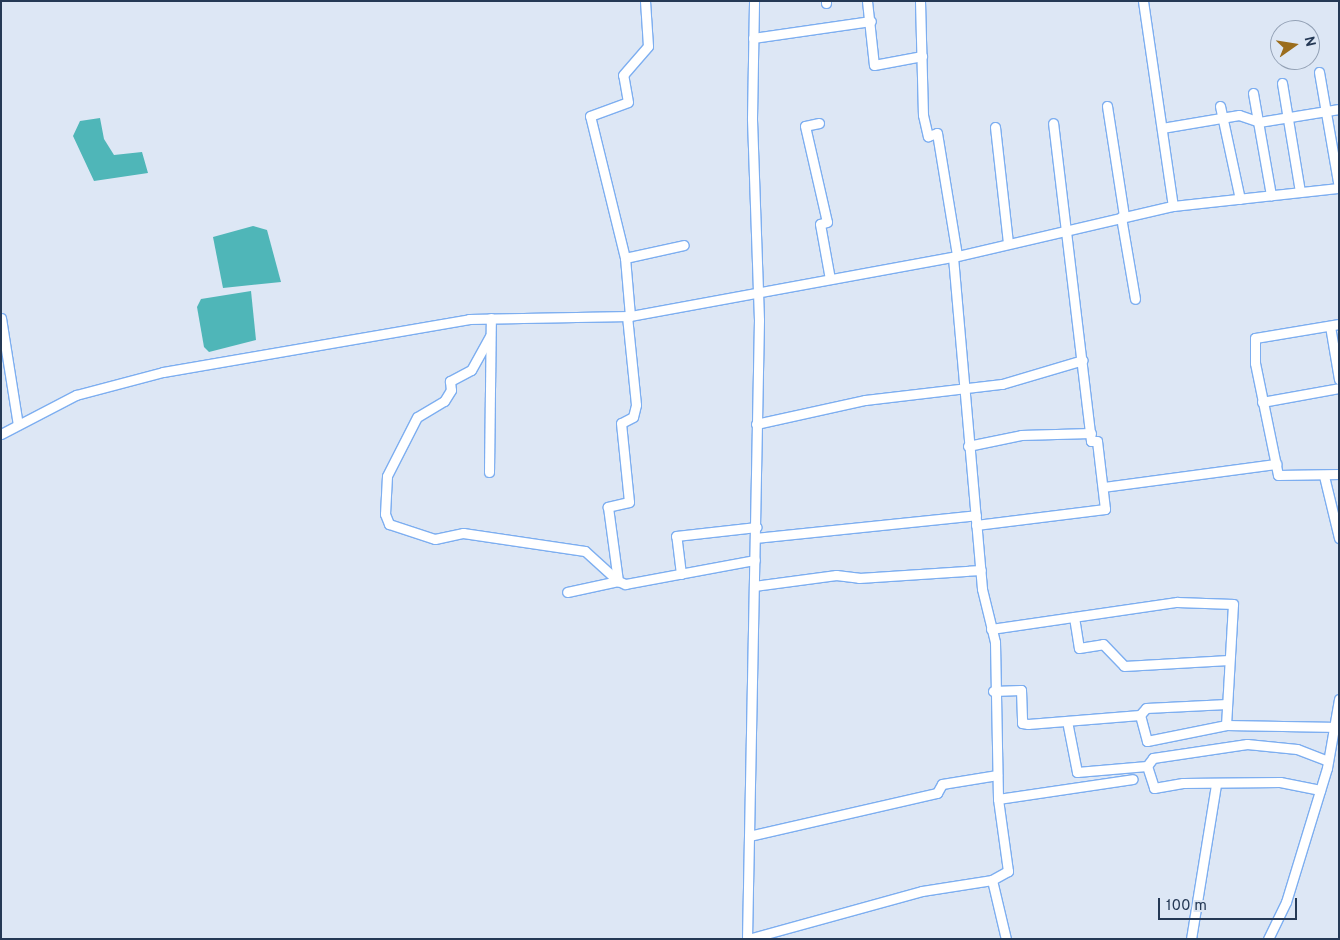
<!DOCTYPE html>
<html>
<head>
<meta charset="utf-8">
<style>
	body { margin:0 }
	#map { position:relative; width:1340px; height:940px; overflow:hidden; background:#dde7f5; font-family:Overpass,sans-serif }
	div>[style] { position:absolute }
	.water>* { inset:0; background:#4fb6b8 }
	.roads { filter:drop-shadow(1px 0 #7daef0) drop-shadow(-1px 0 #7daef0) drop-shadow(0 1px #7daef0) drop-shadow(0 -1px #7daef0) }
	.street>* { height:9px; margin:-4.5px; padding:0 4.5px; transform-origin:4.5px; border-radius:4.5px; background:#fff }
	span { translate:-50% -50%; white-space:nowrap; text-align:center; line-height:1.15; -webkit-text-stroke:4.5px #dde7f5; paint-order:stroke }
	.frame { position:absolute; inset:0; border:2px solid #253955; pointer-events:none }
	.north { position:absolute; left:1270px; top:20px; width:50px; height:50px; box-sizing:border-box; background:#dde7f5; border:1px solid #93a1b5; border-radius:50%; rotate:77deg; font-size:14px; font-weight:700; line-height:20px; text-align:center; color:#253955 }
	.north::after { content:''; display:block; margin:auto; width:18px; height:22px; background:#9b6d1d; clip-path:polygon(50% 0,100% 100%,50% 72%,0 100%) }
	.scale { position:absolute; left:1158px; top:898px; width:139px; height:22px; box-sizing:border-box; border:2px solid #253955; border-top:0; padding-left:6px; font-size:15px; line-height:18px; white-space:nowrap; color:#253955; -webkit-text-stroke:4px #dde7f5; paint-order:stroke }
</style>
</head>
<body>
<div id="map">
	<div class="water">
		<div style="clip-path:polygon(100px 118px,104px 139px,114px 155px,142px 152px,148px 173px,94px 181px,73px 136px,80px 121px)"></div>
		<div style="clip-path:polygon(253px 226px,267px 230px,281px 282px,223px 288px,213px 237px)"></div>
		<div style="clip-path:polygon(251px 291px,256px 340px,209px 352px,204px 347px,197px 307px,201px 299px)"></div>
	</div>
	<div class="roads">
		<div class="street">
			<div style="left:867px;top:1px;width:64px;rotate:83.8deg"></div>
			<div style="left:874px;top:65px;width:49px;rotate:-10.6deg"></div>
			<div style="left:920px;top:1px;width:114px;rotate:88.5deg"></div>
			<div style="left:923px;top:115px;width:22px;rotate:77deg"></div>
			<div style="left:928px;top:136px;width:9px;rotate:-18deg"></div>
			<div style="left:937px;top:133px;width:124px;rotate:80.7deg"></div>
			<div style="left:1143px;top:1px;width:207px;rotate:81.7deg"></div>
			<div style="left:826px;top:3px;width:2px;rotate:-90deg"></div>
			<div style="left:753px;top:38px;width:119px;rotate:-8.2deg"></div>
			<div style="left:1319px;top:72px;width:118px;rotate:80.2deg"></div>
			<div style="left:1282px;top:83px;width:110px;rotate:80.6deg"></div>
			<div style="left:1253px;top:93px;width:104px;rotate:80deg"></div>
			<div style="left:1107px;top:106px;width:111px;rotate:81.2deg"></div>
			<div style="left:1220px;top:106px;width:95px;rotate:77.9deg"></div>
			<div style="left:819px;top:123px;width:14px;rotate:168deg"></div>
			<div style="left:805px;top:126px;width:98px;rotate:77.1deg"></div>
			<div style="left:827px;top:222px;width:7px;rotate:164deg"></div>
			<div style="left:820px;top:224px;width:56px;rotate:79.7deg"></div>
			<div style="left:995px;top:127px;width:117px;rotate:83.6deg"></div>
			<div style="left:1162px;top:128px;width:78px;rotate:-9.6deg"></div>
			<div style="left:1239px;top:115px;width:21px;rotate:19deg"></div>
			<div style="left:1259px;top:122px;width:81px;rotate:-9.2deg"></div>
			<div style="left:1121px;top:217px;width:83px;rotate:80.3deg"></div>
			<div style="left:953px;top:257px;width:333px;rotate:85deg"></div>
			<div style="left:982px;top:589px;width:55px;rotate:76.2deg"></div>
			<div style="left:995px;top:642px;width:157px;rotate:88.9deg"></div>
			<div style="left:998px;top:799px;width:73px;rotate:82.1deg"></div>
			<div style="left:1008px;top:871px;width:18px;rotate:151deg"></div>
			<div style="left:992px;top:880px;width:61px;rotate:76.7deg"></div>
			<div style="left:625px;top:258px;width:60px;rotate:-12.4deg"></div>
			<div style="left:627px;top:316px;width:89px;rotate:84.2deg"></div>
			<div style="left:636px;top:405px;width:12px;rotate:104deg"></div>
			<div style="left:633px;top:417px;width:13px;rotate:153deg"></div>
			<div style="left:621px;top:423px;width:79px;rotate:84.2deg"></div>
			<div style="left:629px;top:502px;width:22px;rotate:167deg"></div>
			<div style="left:608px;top:507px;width:75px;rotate:82.3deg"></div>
			<div style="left:618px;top:581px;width:8px;rotate:23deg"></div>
			<div style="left:625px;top:584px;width:132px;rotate:-10.5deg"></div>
			<div style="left:630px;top:316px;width:58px;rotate:-94.9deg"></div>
			<div style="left:625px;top:258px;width:146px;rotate:-103.8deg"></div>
			<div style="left:590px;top:116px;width:40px;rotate:-20.2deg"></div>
			<div style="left:628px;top:102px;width:27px;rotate:-100deg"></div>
			<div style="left:623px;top:75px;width:38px;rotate:-49deg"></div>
			<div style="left:648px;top:46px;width:45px;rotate:-93.8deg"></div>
			<div style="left:1px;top:318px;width:108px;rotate:81deg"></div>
			<div style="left:1339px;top:324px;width:85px;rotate:170.5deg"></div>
			<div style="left:1255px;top:338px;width:25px;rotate:90deg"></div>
			<div style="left:1255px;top:363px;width:114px;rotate:78.4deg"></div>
			<div style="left:1278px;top:475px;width:61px;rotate:-0.9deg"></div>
			<div style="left:1330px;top:326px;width:54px;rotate:80.4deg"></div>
			<div style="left:490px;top:336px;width:39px;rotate:119deg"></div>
			<div style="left:471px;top:370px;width:24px;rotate:152deg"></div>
			<div style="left:450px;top:381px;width:9px;rotate:84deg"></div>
			<div style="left:451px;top:390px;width:13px;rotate:122deg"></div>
			<div style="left:444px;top:401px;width:31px;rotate:149deg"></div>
			<div style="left:417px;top:417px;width:66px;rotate:117deg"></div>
			<div style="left:387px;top:476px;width:38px;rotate:93deg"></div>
			<div style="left:385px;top:514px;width:11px;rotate:68deg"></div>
			<div style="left:389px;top:524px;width:48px;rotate:18.1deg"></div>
			<div style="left:435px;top:539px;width:29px;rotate:-12deg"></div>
			<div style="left:463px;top:533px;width:123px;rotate:8.4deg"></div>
			<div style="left:585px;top:551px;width:45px;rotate:42.3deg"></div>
			<div style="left:618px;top:581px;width:52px;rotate:167.8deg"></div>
			<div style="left:1262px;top:402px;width:78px;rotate:-10.3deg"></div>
			<div style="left:756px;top:424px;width:112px;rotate:-12.4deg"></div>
			<div style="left:865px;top:400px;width:138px;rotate:-6.7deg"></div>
			<div style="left:1002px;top:384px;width:84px;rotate:-16.5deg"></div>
			<div style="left:1px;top:434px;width:85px;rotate:-27.5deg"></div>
			<div style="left:76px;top:395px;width:90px;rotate:-14.8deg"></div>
			<div style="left:163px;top:372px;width:311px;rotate:-9.8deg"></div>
			<div style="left:469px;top:319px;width:161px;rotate:-1.1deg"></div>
			<div style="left:630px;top:316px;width:328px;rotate:-10.4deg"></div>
			<div style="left:953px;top:257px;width:226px;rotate:-13.1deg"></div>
			<div style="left:1173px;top:206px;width:167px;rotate:-6.2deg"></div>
			<div style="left:968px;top:446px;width:54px;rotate:-11.7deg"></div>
			<div style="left:1021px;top:435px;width:70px;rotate:-1.6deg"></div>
			<div style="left:489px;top:472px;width:154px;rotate:-89.3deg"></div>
			<div style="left:1324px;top:476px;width:64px;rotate:76.4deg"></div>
			<div style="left:1103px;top:487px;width:175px;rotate:-7.6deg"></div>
			<div style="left:976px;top:525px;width:130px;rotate:-7.1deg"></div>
			<div style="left:1105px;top:509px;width:68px;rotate:-96.7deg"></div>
			<div style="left:1097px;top:441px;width:6px;rotate:180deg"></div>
			<div style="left:1091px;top:441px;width:320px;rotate:-96.8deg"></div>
			<div style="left:755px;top:538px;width:222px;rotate:-5.9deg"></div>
			<div style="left:681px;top:574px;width:38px;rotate:-97deg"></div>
			<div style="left:676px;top:536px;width:81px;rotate:-6.4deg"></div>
			<div style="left:754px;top:586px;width:83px;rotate:-7.6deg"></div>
			<div style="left:836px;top:575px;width:23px;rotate:7deg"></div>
			<div style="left:859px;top:578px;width:122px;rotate:-3.8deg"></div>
			<div style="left:1074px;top:617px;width:31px;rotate:81deg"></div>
			<div style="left:1079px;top:648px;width:24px;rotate:-9deg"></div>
			<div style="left:1103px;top:644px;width:30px;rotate:46deg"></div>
			<div style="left:1124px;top:666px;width:105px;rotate:-3.3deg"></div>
			<div style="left:991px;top:629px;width:188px;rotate:-8.3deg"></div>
			<div style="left:1177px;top:602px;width:56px;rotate:2deg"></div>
			<div style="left:1233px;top:604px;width:121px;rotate:93.3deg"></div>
			<div style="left:1226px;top:725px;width:113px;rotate:1deg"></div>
			<div style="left:993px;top:691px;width:28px;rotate:-2deg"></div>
			<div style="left:1021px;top:690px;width:33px;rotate:88deg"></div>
			<div style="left:1022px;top:723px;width:6px;rotate:9deg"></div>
			<div style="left:1028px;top:724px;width:112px;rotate:-4.6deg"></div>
			<div style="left:1140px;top:715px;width:9px;rotate:-49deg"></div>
			<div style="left:1146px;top:708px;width:81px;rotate:-2.8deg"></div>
			<div style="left:1140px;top:715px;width:27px;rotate:75deg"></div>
			<div style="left:1147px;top:741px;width:81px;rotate:-11.4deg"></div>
			<div style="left:1067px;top:721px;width:52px;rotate:78.9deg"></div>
			<div style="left:1077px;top:772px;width:70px;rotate:-4.9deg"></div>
			<div style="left:1147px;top:766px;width:23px;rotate:72deg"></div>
			<div style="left:1154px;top:788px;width:29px;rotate:-10deg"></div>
			<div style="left:1183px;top:783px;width:97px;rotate:-0.6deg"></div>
			<div style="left:1280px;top:782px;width:41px;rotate:11.3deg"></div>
			<div style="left:1147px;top:766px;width:10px;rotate:-53deg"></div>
			<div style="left:1153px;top:758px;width:95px;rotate:-8.5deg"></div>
			<div style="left:1247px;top:744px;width:50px;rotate:5.7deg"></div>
			<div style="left:1297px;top:749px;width:33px;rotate:21deg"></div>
			<div style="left:998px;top:799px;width:136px;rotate:-8.4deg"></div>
			<div style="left:749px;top:836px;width:193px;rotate:-12.9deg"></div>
			<div style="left:937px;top:793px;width:10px;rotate:-61deg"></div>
			<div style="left:942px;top:784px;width:56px;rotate:-9.3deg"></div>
			<div style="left:747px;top:939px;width:619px;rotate:-88.89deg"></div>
			<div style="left:759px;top:320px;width:202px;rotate:-92deg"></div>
			<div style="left:752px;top:118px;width:117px;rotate:-89deg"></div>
			<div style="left:748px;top:939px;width:180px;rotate:-15.4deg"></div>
			<div style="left:922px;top:891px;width:71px;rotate:-8.9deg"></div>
			<div style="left:1191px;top:939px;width:157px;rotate:-80.8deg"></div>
			<div style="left:1268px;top:939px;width:41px;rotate:-64.1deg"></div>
			<div style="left:1286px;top:902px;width:140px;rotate:-73deg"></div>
			<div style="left:1327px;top:768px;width:70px;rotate:-80.1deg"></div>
		</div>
	</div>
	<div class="frame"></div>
	<div class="north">N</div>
	<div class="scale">100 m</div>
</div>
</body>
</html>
